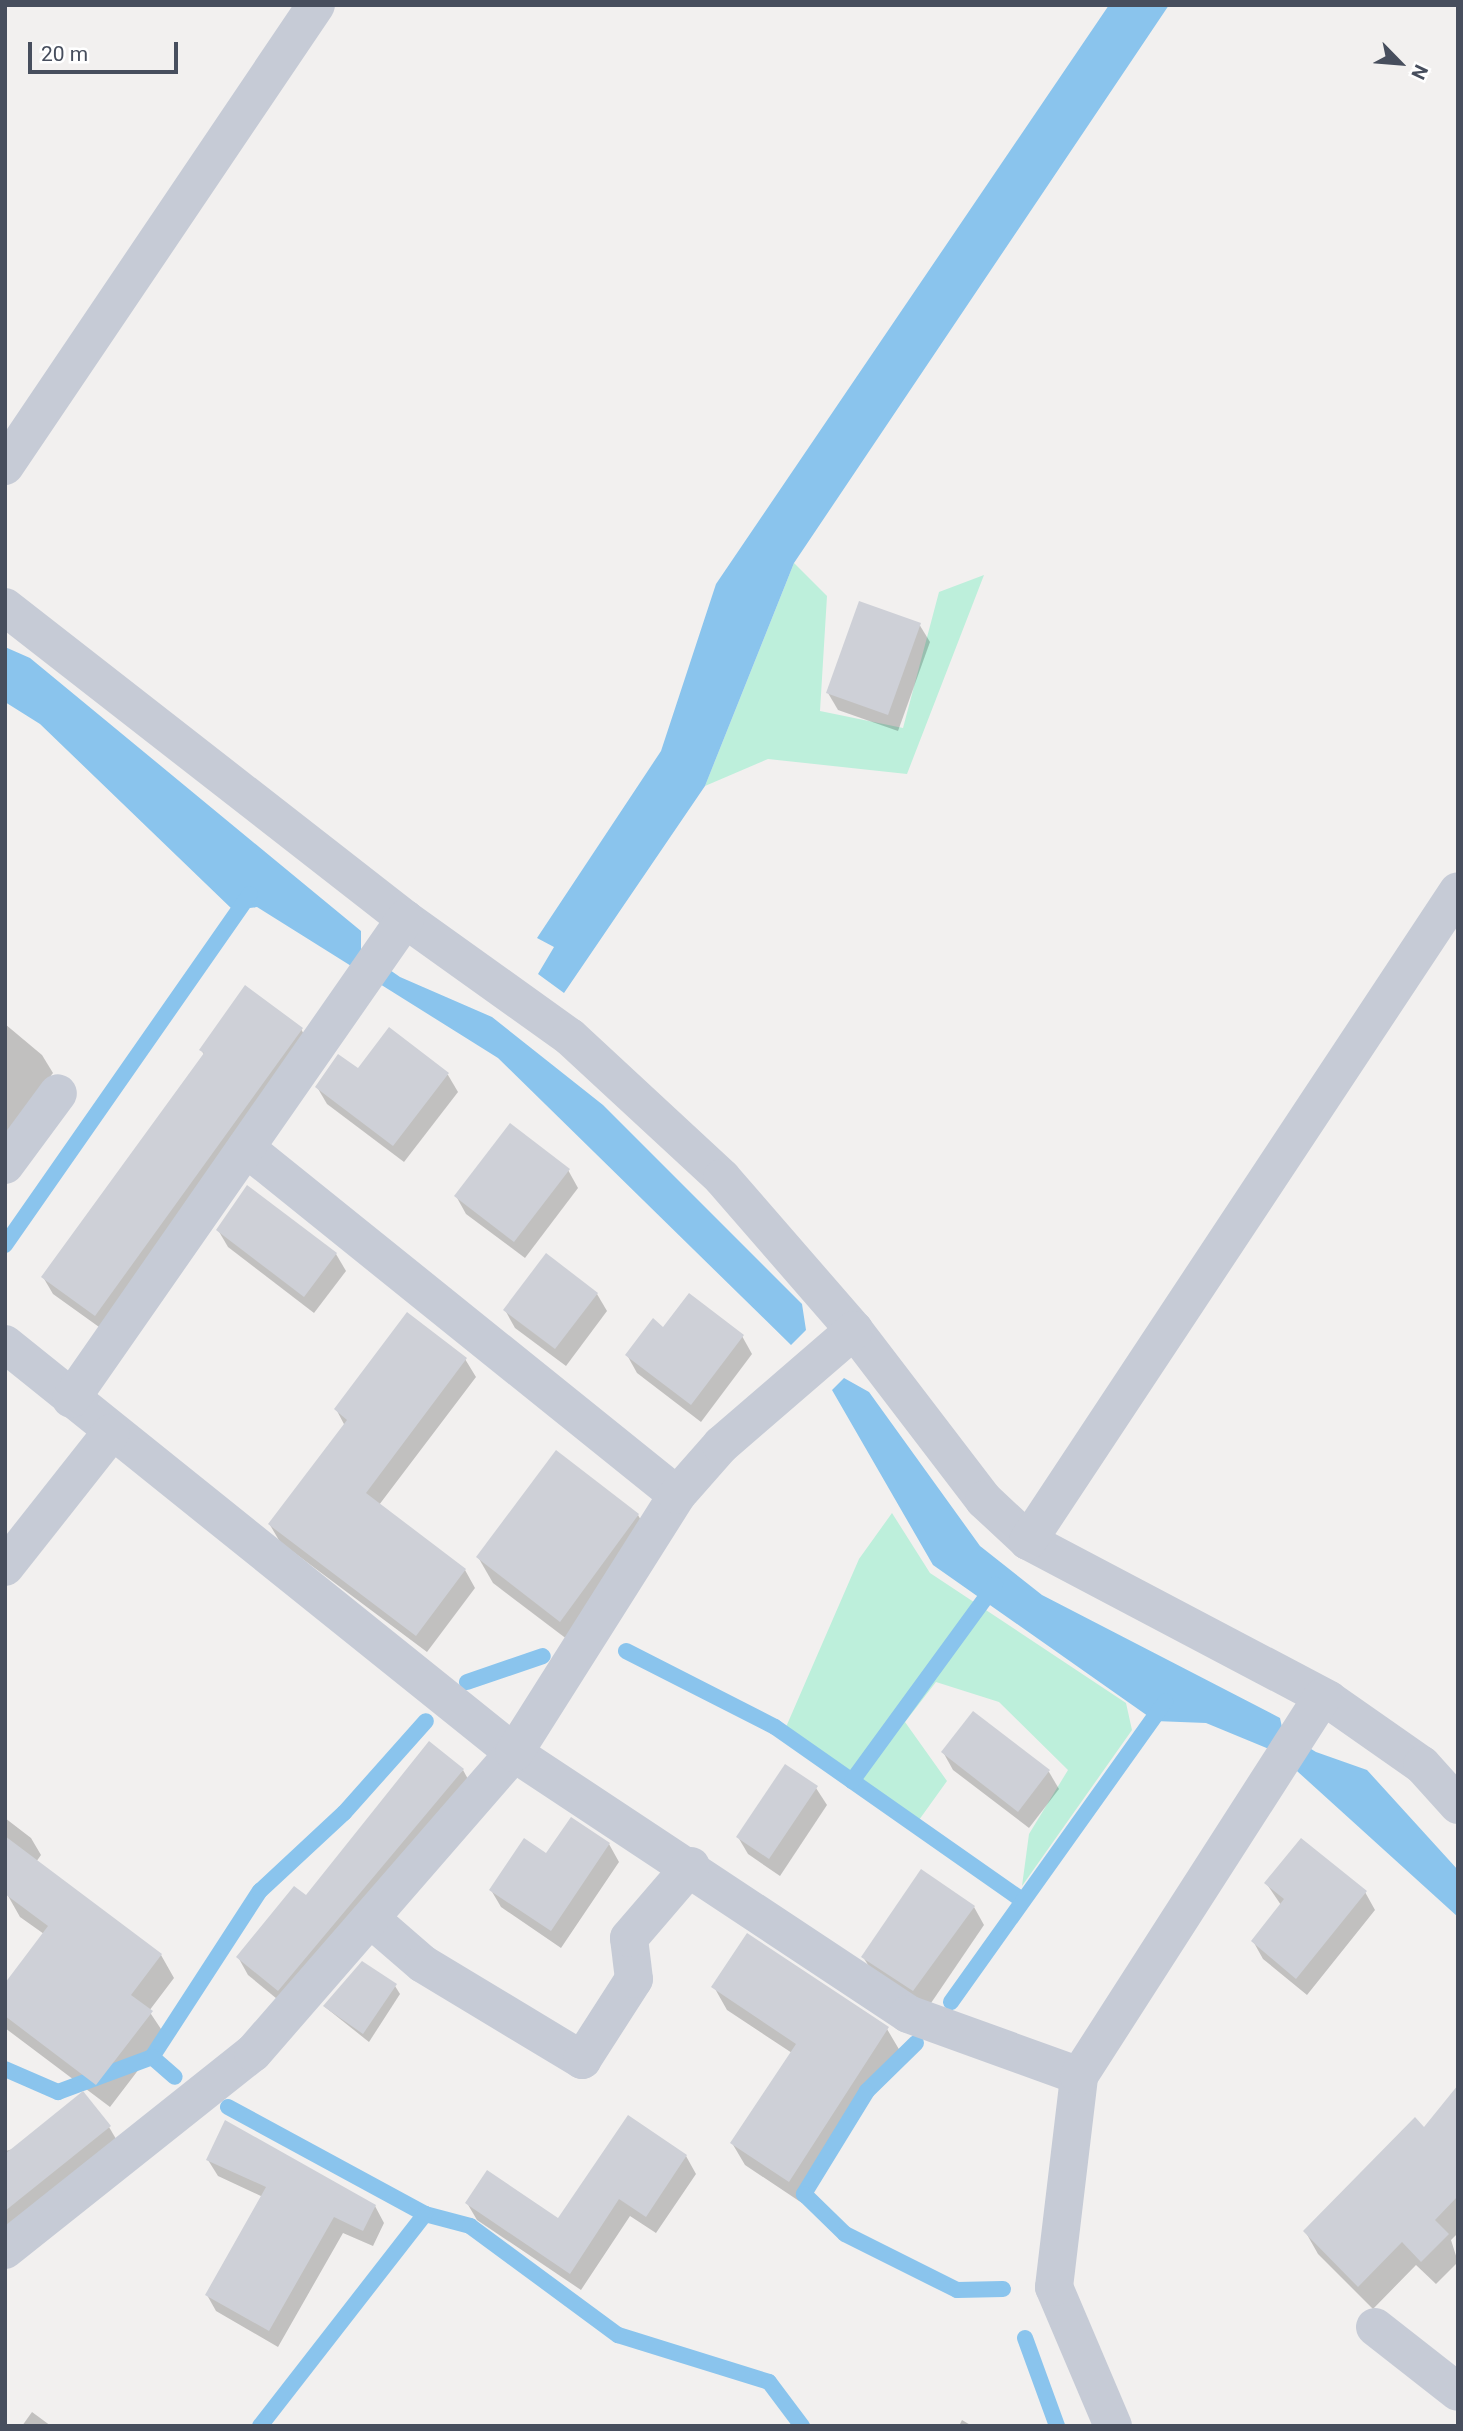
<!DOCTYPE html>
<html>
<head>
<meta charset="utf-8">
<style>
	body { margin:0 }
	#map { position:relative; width:1463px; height:2431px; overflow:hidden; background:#f2f0ef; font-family:Roboto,sans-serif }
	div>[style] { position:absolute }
	.green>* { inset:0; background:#bdefdb }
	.water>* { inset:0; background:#8ac4ed }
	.shadow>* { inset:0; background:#0003 }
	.stream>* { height:16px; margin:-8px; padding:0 8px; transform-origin:8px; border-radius:8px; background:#8ac4ed }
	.building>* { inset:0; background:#ced0d7 }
	.street>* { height:38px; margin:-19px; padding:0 19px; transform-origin:19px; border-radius:19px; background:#c6cbd6 }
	span { translate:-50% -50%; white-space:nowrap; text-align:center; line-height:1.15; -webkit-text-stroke:5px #fff; paint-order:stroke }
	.frame { position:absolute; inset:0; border:7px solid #474e5d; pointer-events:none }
	.north { position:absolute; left:1365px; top:28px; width:70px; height:70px; -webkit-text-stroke:5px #fff; paint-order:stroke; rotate:115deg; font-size:19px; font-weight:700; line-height:28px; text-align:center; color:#474e5d }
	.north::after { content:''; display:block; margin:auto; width:24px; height:32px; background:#474e5d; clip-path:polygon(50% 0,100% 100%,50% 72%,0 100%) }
	.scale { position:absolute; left:28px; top:42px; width:150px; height:32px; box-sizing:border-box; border:4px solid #474e5d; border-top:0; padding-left:9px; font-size:21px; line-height:24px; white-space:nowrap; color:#474e5d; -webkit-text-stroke:5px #fff; paint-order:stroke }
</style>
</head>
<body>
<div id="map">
	<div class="green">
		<div style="clip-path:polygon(794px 563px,827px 596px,820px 711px,903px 728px,939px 592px,984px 575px,907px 774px,768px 759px,705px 786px)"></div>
		<div style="clip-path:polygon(892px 1513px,930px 1573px,1126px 1703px,1132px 1730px,1022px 1886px,1029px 1834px,1068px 1770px,999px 1702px,936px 1682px,905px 1722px,947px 1781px,919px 1820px,786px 1727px,859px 1559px)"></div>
	</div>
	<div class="water">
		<div style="clip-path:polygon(1109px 5px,1169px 5px,794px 563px,705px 786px,564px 993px,538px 974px,554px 947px,537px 938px,661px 751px,716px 584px)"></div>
		<div style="clip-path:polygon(5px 647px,30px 658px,361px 931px,361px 950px,400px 977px,492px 1017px,603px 1105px,802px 1304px,806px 1330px,791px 1345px,498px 1058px,257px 907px,233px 910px,40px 724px,5px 702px)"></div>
		<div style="clip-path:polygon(844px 1378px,869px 1392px,980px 1546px,1042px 1595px,1280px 1718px,1283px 1732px,1316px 1752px,1367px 1770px,1458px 1870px,1458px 1917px,1276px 1752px,1206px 1723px,1155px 1721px,933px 1565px,832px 1390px)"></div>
	</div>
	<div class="shadow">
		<div style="clip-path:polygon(919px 624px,930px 642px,898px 731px,838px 710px,828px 693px)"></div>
		<div style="clip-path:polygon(5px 1024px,42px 1055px,53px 1073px,5px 1135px)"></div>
		<div style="clip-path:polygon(301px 1029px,311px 1047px,106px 1332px,53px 1294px,43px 1277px,205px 1056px,201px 1050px)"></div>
		<div style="clip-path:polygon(358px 1071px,448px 1075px,458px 1092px,404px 1162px,327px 1104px,317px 1087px)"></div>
		<div style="clip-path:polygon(568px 1170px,578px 1188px,525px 1258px,466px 1214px,456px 1196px)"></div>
		<div style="clip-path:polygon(218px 1230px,336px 1254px,346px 1271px,314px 1313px,228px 1247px)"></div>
		<div style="clip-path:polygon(597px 1294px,607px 1311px,566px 1366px,515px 1328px,505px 1310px)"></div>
		<div style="clip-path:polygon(663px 1329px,742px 1336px,752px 1354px,701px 1422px,637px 1373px,627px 1355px)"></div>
		<div style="clip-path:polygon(465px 1359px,476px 1377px,379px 1505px,465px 1570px,475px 1588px,427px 1652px,280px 1542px,270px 1525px,345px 1426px,336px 1409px)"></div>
		<div style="clip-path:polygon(638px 1515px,653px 1541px,576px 1646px,493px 1583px,478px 1557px)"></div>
		<div style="clip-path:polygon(943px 1752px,1049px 1772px,1059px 1789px,1029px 1828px,953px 1770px)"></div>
		<div style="clip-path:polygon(463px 1770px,473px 1788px,288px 2008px,248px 1975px,238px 1957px)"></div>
		<div style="clip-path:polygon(816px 1788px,827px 1805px,780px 1876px,748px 1854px,738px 1837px)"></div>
		<div style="clip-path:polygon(5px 1818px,31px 1838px,41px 1855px,36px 1862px,161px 1955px,174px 1978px,149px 2011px,165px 2035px,110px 2107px,5px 2028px,5px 1986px,44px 1934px,20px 1917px,7px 1894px)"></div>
		<div style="clip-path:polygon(572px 1820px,609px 1844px,619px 1862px,561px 1948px,501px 1907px,491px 1890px,547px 1855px)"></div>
		<div style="clip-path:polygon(1266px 1883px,1365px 1892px,1375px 1910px,1307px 1995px,1263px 1959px,1253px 1941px,1281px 1905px)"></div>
		<div style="clip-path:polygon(974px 1907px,984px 1925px,929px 2006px,874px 1974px,863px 1957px)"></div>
		<div style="clip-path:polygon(395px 1986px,400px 1994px,369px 2042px,325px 2007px)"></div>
		<div style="clip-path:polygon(714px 1987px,887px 2029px,900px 2051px,802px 2203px,745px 2165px,732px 2143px,792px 2053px,727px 2010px)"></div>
		<div style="clip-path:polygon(1458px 2088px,1458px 2233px,1451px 2240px,1458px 2262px,1436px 2284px,1416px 2265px,1373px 2309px,1318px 2254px,1305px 2231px,1424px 2129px)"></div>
		<div style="clip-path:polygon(109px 2127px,119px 2144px,5px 2238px,5px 2151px)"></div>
		<div style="clip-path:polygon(686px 2156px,696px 2174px,656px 2233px,630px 2216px,581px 2290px,477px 2220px,467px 2203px,559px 2220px)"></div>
		<div style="clip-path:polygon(208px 2160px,375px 2206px,384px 2223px,373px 2246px,343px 2233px,278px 2347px,216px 2311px,207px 2295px,263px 2197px,218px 2176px)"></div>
		<div style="clip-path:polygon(32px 2412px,51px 2426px,22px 2426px)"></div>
		<div style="clip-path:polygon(962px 2420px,972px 2426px,959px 2426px)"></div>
	</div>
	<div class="stream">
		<div style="left:5px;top:1245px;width:428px;rotate:-55.1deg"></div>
		<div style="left:626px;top:1651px;width:167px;rotate:27deg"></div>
		<div style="left:775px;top:1727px;width:300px;rotate:35deg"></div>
		<div style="left:467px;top:1682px;width:80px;rotate:-18.9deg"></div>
		<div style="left:852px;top:1781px;width:243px;rotate:-53.9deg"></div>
		<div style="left:951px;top:2002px;width:369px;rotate:-54.5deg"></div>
		<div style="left:916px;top:2043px;width:69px;rotate:135.6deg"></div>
		<div style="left:867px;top:2091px;width:121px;rotate:121.5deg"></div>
		<div style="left:804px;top:2194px;width:57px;rotate:44.3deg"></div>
		<div style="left:845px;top:2234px;width:125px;rotate:26.6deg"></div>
		<div style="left:957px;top:2290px;width:46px;rotate:-1.2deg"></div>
		<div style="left:152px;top:2057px;width:198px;rotate:-57deg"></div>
		<div style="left:260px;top:1891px;width:115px;rotate:-42.9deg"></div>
		<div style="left:344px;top:1813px;width:123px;rotate:-48.3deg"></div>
		<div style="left:5px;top:2069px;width:58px;rotate:23.5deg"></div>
		<div style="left:58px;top:2092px;width:100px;rotate:-20.4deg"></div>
		<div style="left:152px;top:2057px;width:30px;rotate:41deg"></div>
		<div style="left:228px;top:2107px;width:224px;rotate:28.5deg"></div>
		<div style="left:425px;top:2214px;width:47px;rotate:14.9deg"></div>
		<div style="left:470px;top:2226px;width:184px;rotate:36.4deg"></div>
		<div style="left:618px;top:2335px;width:158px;rotate:17.3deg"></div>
		<div style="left:769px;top:2382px;width:55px;rotate:53.1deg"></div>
		<div style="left:1025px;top:2338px;width:94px;rotate:70deg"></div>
		<div style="left:260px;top:2426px;width:269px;rotate:-52.1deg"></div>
	</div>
	<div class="building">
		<div style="clip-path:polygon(859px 601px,921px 623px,888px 715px,826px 693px)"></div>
		<div style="clip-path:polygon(245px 985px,303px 1028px,95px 1316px,41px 1277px,204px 1053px,199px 1050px)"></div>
		<div style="clip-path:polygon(389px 1027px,449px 1073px,393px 1146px,315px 1087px,338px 1054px,358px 1068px)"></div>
		<div style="clip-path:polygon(510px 1123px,570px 1169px,514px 1242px,454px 1196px)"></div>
		<div style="clip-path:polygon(247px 1185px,337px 1253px,304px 1297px,216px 1230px)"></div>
		<div style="clip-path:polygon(546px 1253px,598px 1293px,555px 1349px,503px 1310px)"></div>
		<div style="clip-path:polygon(689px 1293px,744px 1335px,691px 1405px,625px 1355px,653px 1318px,663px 1327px)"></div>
		<div style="clip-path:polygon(407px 1312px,467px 1358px,366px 1493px,466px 1569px,416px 1636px,268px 1524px,347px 1420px,334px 1409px)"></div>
		<div style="clip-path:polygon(556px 1450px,639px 1514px,560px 1622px,476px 1557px)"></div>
		<div style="clip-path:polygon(973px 1711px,1050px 1770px,1018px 1812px,941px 1752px)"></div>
		<div style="clip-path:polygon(429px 1741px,464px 1769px,278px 1991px,236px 1957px,294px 1886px,306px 1895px)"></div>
		<div style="clip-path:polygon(785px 1764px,818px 1786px,769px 1859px,736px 1837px)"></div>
		<div style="clip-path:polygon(571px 1817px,610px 1843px,551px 1931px,489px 1890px,524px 1838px,546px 1853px)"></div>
		<div style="clip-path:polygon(5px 1836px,162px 1954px,131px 1995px,153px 2011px,96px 2085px,5px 2016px,5px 1983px,48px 1926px,5px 1894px)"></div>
		<div style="clip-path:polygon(1301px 1838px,1367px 1891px,1296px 1979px,1251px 1941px,1284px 1899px,1264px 1883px)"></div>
		<div style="clip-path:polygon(921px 1869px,975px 1906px,913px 1991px,861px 1957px)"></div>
		<div style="clip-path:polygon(747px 1933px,889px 2027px,789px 2182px,730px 2143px,796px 2044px,711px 1987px)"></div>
		<div style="clip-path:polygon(362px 1961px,397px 1984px,363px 2034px,323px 2006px)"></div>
		<div style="clip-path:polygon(1458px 2085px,1458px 2196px,1435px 2220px,1449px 2234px,1421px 2262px,1402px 2242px,1358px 2287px,1303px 2231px,1415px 2117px,1424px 2127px)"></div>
		<div style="clip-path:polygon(83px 2091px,111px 2126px,5px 2211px,5px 2154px)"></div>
		<div style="clip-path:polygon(628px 2115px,687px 2155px,646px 2217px,619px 2199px,570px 2274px,465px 2203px,487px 2170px,558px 2218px)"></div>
		<div style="clip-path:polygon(225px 2120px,376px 2205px,363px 2231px,334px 2217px,269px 2331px,205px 2295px,266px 2187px,206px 2160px)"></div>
	</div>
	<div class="street">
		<div style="left:5px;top:466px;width:556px;rotate:-56deg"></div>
		<div style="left:5px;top:607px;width:507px;rotate:37.95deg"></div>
		<div style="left:405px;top:919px;width:203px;rotate:35.6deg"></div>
		<div style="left:570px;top:1037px;width:207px;rotate:42.8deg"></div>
		<div style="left:722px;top:1178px;width:201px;rotate:49deg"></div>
		<div style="left:854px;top:1330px;width:214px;rotate:52.6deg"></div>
		<div style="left:984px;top:1500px;width:60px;rotate:43deg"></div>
		<div style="left:1028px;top:1541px;width:340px;rotate:27.8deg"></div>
		<div style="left:1329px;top:1700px;width:113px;rotate:35deg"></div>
		<div style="left:1422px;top:1765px;width:54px;rotate:48deg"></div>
		<div style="left:246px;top:1148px;width:553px;rotate:38.84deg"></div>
		<div style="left:5px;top:1165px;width:89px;rotate:-53.6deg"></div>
		<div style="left:5px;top:1344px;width:653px;rotate:38.78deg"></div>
		<div style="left:514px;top:1753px;width:473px;rotate:33.5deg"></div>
		<div style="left:908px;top:2014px;width:182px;rotate:19.9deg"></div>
		<div style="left:71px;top:1399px;width:585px;rotate:-55.17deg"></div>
		<div style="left:1028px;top:1541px;width:779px;rotate:-56.51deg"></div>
		<div style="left:5px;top:1567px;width:171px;rotate:-51.7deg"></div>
		<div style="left:372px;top:1920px;width:67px;rotate:40.8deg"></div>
		<div style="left:423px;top:1964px;width:186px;rotate:31.1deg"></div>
		<div style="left:582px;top:2060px;width:96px;rotate:-57.3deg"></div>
		<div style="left:634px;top:1979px;width:41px;rotate:-97deg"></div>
		<div style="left:629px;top:1938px;width:95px;rotate:-49.3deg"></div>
		<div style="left:5px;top:2250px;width:317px;rotate:-38.5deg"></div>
		<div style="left:253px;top:2053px;width:398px;rotate:-49deg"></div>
		<div style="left:514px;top:1753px;width:305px;rotate:-57.7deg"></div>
		<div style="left:677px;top:1495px;width:67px;rotate:-48.7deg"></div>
		<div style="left:721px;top:1445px;width:176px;rotate:-40.8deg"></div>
		<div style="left:1375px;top:2327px;width:105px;rotate:38.1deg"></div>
		<div style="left:1113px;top:2426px;width:151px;rotate:-113deg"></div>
		<div style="left:1054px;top:2287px;width:212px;rotate:-83.2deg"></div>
		<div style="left:1079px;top:2076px;width:450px;rotate:-57.3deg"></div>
	</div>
	<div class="frame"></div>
	<div class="north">N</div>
	<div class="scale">20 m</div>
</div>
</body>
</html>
